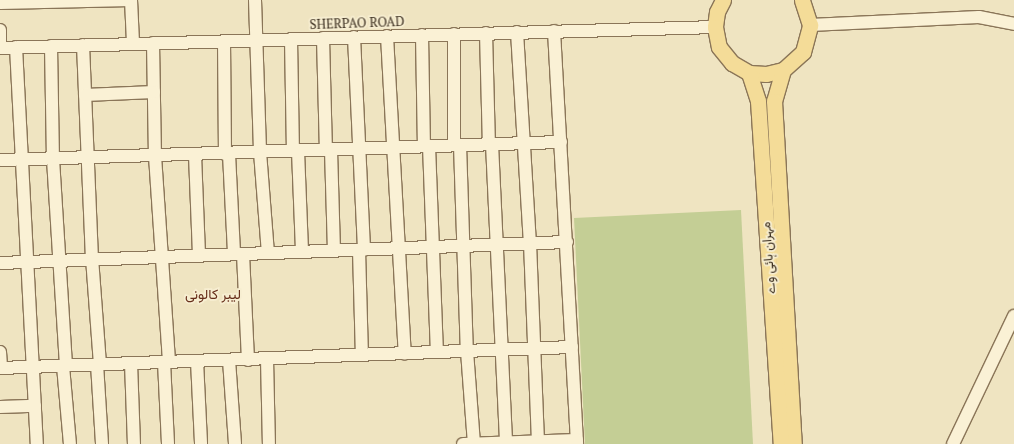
<!DOCTYPE html>
<html>
<head>
<meta charset="utf-8">
<style>
	body { margin:0 }
	#map { position:relative; width:1014px; height:444px; overflow:hidden; background:#efe4c1; font-family:"PT Serif",Vazirmatn,serif }
	div>[style] { position:absolute }
	.green>* { inset:0; background:#c4ce95 }
	.roads { filter:drop-shadow(1px 0 #8a7558) drop-shadow(-1px 0 #8a7558) drop-shadow(0 1px #8a7558) drop-shadow(0 -1px #8a7558) }
	.minor>* { height:12px; margin:-6px; padding:0 6px; transform-origin:6px; border-radius:6px; background:#faf1d5 }
	.major>* { height:15px; margin:-7.5px; padding:0 7.5px; transform-origin:7.5px; border-radius:7.5px; background:#f4dc98 }
	span { translate:-50% -50%; white-space:nowrap; text-align:center; line-height:1.15; -webkit-text-stroke:3.5px #f7eed1; paint-order:stroke }
	.street-label { font-size:13px; color:#392c1d }
	.neighbourhood-label { font-size:14px; color:#672f1b }
</style>
</head>
<body>
<div id="map">
	<div class="green">
		<div style="clip-path:polygon(741px 210px,753px 444px,585px 444px,574px 218px)"></div>
	</div>
	<div class="roads">
		<div class="minor">
			<div style="left:131px;top:0;width:43px;rotate:87.3deg"></div>
			<div style="left:255px;top:0;width:152px;rotate:88.1deg"></div>
			<div style="left:260px;top:152px;width:101px;rotate:85.5deg"></div>
			<div style="left:0;top:3px;width:131px;rotate:-1.3deg"></div>
			<div style="left:810px;top:25px;width:169px;rotate:-2.7deg"></div>
			<div style="left:979px;top:17px;width:36px;rotate:11deg"></div>
			<div style="left:0;top:30px;width:18px;rotate:90deg"></div>
			<div style="left:554px;top:31px;width:414px;rotate:86.8deg"></div>
			<div style="left:517px;top:32px;width:211px;rotate:86.5deg"></div>
			<div style="left:530px;top:243px;width:201px;rotate:87.7deg"></div>
			<div style="left:486px;top:33px;width:111px;rotate:88.5deg"></div>
			<div style="left:454px;top:34px;width:111px;rotate:90deg"></div>
			<div style="left:422px;top:35px;width:111px;rotate:89deg"></div>
			<div style="left:387px;top:36px;width:318px;rotate:86.8deg"></div>
			<div style="left:354px;top:37px;width:213px;rotate:87.3deg"></div>
			<div style="left:323px;top:38px;width:112px;rotate:88.5deg"></div>
			<div style="left:291px;top:39px;width:112px;rotate:89deg"></div>
			<div style="left:224px;top:41px;width:113px;rotate:89.5deg"></div>
			<div style="left:153px;top:43px;width:113px;rotate:89deg"></div>
			<div style="left:155px;top:156px;width:206px;rotate:86.1deg"></div>
			<div style="left:83px;top:45px;width:213px;rotate:87.6deg"></div>
			<div style="left:92px;top:258px;width:106px;rotate:85.7deg"></div>
			<div style="left:51px;top:46px;width:113px;rotate:89deg"></div>
			<div style="left:53px;top:159px;width:207px;rotate:86.4deg"></div>
			<div style="left:16px;top:47px;width:398px;rotate:87deg"></div>
			<div style="left:0;top:48px;width:715px;rotate:-1.68deg"></div>
			<div style="left:85px;top:95px;width:69px;rotate:-2.5deg"></div>
			<div style="left:492px;top:144px;width:300px;rotate:87.3deg"></div>
			<div style="left:460px;top:145px;width:206px;rotate:88.1deg"></div>
			<div style="left:467px;top:351px;width:93px;rotate:85.7deg"></div>
			<div style="left:429px;top:146px;width:206px;rotate:87.8deg"></div>
			<div style="left:331px;top:150px;width:101px;rotate:88.3deg"></div>
			<div style="left:298px;top:151px;width:101px;rotate:87.7deg"></div>
			<div style="left:229px;top:154px;width:100px;rotate:87.1deg"></div>
			<div style="left:195px;top:155px;width:100px;rotate:87.7deg"></div>
			<div style="left:0;top:160px;width:561px;rotate:-1.84deg"></div>
			<div style="left:359px;top:250px;width:105px;rotate:88.4deg"></div>
			<div style="left:243px;top:254px;width:106px;rotate:87.3deg"></div>
			<div style="left:0;top:263px;width:567px;rotate:-2.12deg"></div>
			<div style="left:0;top:352px;width:16px;rotate:86deg"></div>
			<div style="left:267px;top:359px;width:85px;rotate:88.7deg"></div>
			<div style="left:229px;top:360px;width:84px;rotate:85.9deg"></div>
			<div style="left:197px;top:361px;width:83px;rotate:87.2deg"></div>
			<div style="left:164px;top:362px;width:82px;rotate:87.2deg"></div>
			<div style="left:131px;top:363px;width:81px;rotate:87.9deg"></div>
			<div style="left:97px;top:364px;width:80px;rotate:86.4deg"></div>
			<div style="left:63px;top:366px;width:78px;rotate:84.9deg"></div>
			<div style="left:0;top:368px;width:572px;rotate:-2.1deg"></div>
			<div style="left:0;top:407px;width:35px;rotate:-2deg"></div>
			<div style="left:463px;top:444px;width:114px;rotate:-2deg"></div>
			<div style="left:953px;top:444px;width:142px;rotate:-64.5deg"></div>
		</div>
		<div class="major">
			<div style="left:723px;top:0;width:13px;rotate:117deg"></div>
			<div style="left:717px;top:12px;width:15px;rotate:98deg"></div>
			<div style="left:715px;top:27px;width:20px;rotate:79deg"></div>
			<div style="left:719px;top:47px;width:21px;rotate:51deg"></div>
			<div style="left:732px;top:63px;width:20px;rotate:30deg"></div>
			<div style="left:749px;top:73px;width:17px;rotate:3deg"></div>
			<div style="left:766px;top:74px;width:17px;rotate:-13deg"></div>
			<div style="left:783px;top:70px;width:27px;rotate:-42deg"></div>
			<div style="left:803px;top:52px;width:28px;rotate:-75deg"></div>
			<div style="left:810px;top:25px;width:26px;rotate:-108deg"></div>
			<div style="left:783px;top:70px;width:32px;rotate:106deg"></div>
			<div style="left:774px;top:101px;width:344px;rotate:86.7deg"></div>
			<div style="left:749px;top:73px;width:29px;rotate:72deg"></div>
			<div style="left:758px;top:101px;width:344px;rotate:86.2deg"></div>
		</div>
	</div>
	<div class="street-label">
		<span style="left:357px;top:23px;rotate:-2deg">SHERPAO ROAD</span>
		<span style="left:768px;top:258px;rotate:-94deg">مہران ہائی وے</span>
	</div>
	<div class="neighbourhood-label">
		<span style="left:213px;top:294px">لیبر کالونی</span>
	</div>
</div>
</body>
</html>
